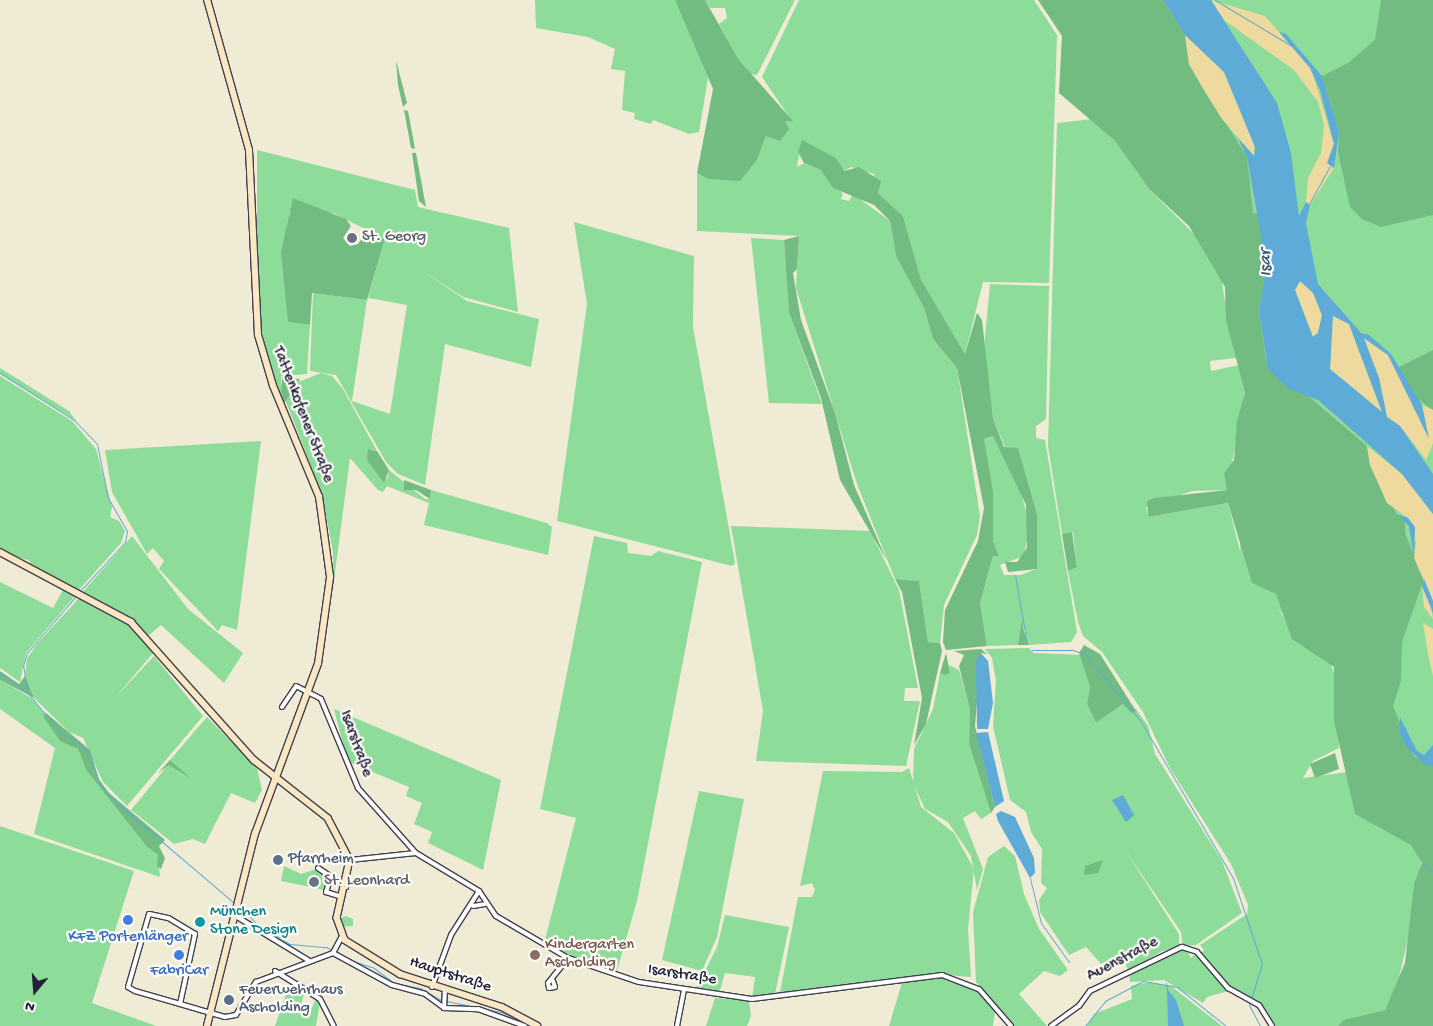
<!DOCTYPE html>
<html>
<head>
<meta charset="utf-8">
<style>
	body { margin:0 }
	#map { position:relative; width:1433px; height:1026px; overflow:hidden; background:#f0ebd4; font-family:"Gochi Hand",sans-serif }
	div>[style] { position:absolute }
	.green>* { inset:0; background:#8edc9a }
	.forest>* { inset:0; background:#72bc82 }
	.sand>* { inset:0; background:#eeda9e }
	.water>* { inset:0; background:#5fabd7 }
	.stream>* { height:1px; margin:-0.5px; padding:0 0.5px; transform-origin:0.5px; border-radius:0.5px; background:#5fabd7 }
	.roads { filter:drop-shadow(1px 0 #414052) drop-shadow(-1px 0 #414052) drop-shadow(0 1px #414052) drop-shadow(0 -1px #414052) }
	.minor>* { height:4px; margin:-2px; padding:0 2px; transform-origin:2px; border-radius:2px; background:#fff }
	.secondary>* { height:5.5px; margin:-2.75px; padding:0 2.75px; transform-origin:2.75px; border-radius:2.75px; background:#fae7c3 }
	.dots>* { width:14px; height:14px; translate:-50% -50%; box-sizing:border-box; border:2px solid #fdfcf7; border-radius:50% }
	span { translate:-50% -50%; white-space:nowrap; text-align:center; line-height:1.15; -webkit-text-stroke:4.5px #fdfcf7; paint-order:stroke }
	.worship-label { font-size:16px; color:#5b616d }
	.left { translate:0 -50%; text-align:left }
	.street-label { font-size:16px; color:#22223b }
	.service-label { font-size:16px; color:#4e5e75 }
	.culture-label { font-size:16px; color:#0d838f }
	.shop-label { font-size:16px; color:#366cbe }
	.education-label { font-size:16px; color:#785e54 }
	.water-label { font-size:18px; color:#3a5979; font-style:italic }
	.north { position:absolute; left:10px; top:966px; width:50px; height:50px; -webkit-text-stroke:4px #fdfcf7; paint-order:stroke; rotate:198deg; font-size:14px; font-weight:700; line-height:20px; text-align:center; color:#22223b }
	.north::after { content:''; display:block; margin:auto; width:18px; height:22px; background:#22223b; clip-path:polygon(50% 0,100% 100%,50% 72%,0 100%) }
</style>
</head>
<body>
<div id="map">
	<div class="green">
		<div style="clip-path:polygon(535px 0,675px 0,693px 34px,708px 78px,699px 132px,689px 134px,653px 120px,651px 124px,634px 119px,635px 113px,622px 110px,625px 71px,611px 69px,615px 49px,588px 37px,536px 28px)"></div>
		<div style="clip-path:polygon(705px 0,795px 0,757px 75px,749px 74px,739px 60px,719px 24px,727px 18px,725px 8px,710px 8px)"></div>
		<div style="clip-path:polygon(799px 0,1034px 0,1057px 35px,1049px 283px,983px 282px,965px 354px,921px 281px,903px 216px,878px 193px,874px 174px,851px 167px,844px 171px,805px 142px,800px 151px,797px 167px,804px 163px,821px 170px,843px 194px,841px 199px,849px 201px,853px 194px,890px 221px,896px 256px,924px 308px,933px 339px,957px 368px,980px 516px,977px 535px,944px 605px,940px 643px,928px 642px,919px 581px,895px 579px,857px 484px,796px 288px,799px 236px,697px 231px,697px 173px,708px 179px,740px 180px,757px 160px,766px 136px,785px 121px,792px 121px,762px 77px)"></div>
		<div style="clip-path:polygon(evenodd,1125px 0,1433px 0,1433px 866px,1410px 841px,1422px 863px,1414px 883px,1409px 934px,1398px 982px,1385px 1010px,1343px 1020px,1338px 1026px,1276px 1026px,1262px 1005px,1229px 988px,1200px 954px,1204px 950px,1200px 945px,1247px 914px,1248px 905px,1231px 864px,1170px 768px,1143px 712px,1102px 652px,1083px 636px,1078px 622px,1068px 571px,1077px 567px,1073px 532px,1062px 534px,1048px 446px,1057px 123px,1092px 119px,1114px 140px,1150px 190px,1202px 242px,1221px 273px,1225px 304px,1226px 282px,1125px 0,1226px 309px,1251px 383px,1240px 551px,1228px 503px,1148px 517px,1146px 507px,1192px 491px,1227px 490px,1245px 393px,1239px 365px,1211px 371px,1210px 361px,1236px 358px,1226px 309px,1125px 0,1278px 609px,1335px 662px,1347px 772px,1303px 778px,1313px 761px,1339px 748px,1336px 677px,1330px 663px,1312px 651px,1278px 609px)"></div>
		<div style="clip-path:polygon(257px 150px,415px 190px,418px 207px,509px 228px,518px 312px,463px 297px,420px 269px,467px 301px,539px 319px,531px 367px,445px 344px,425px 485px,398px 474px,386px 462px,336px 375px,310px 371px,313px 293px,367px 300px,352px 401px,390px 414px,407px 305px,368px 298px,385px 239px,333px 213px,289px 212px,288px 322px,310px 325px,307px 374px,281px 376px,281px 400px,266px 356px,257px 300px)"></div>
		<div style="clip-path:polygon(574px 222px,694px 256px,693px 327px,735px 563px,732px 566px,557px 521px,587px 304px)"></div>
		<div style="clip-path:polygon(751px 238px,784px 240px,789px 313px,822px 404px,769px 403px)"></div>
		<div style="clip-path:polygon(990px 284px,1049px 286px,1046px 419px,1036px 426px,1036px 438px,1045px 440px,1077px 632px,1071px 642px,1029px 645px,1022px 620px,1018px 645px,987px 646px,980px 603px,993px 556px,999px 556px,993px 541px,984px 439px,993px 436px,1019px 486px,1030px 525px,1024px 556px,1000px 565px,1004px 575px,1021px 575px,1036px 569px,1037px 514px,1018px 449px,1005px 447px,993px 418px,984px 348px)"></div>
		<div style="clip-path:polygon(0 368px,69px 411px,76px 421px,0 373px)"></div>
		<div style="clip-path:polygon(321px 373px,332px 376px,343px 389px,377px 451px,371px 449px,387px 480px,389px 470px,425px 499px,430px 499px,431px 490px,547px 523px,552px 527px,548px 555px,424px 525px,429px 503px,387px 486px,383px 492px,378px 490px,350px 458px,333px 588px,333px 552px,322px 494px,286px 402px,293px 384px)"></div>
		<div style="clip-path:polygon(0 376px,72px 421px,96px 449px,112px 507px,110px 517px,119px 521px,125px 531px,121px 543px,78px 591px,29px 565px,30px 561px,0 551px)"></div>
		<div style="clip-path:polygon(261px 441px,237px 630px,222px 625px,218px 631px,159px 569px,164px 561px,153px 548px,147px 554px,112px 492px,105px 450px)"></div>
		<div style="clip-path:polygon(731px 526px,870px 531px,899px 590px,918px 688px,905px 688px,904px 701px,920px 701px,906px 766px,756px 761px,763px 711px)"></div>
		<div style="clip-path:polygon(132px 536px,188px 609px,243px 653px,224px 683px,161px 625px,148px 636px,82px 593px)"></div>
		<div style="clip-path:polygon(594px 536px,627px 543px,628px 553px,651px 556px,658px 551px,702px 562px,637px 901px,616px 974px,544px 944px,576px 818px,540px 809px)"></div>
		<div style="clip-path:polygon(0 555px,72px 593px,74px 597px,26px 653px,20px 682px,0 668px,0 582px,53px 608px,63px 590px)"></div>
		<div style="clip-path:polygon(80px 597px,128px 624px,154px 652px,115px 698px,154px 656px,203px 716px,127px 806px,103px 782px,83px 738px,69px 732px,34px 698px,25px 676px,27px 659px,36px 645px)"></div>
		<div style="clip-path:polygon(1029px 648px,1034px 653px,1083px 655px,1090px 686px,1087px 704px,1096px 723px,1123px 704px,1136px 709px,1148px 726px,1155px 754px,1222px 861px,1242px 913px,1196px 945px,1183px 946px,1181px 932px,1125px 850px,1179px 934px,1179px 947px,1162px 951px,1129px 972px,1121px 954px,1101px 964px,1086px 947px,1069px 955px,1040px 912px,1039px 900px,1047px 888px,1041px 883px,1042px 849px,1031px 832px,1026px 812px,1010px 800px,993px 726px,996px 681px,992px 658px,985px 649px)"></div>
		<div style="clip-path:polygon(949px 665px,959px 670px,962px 680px,970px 710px,969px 744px,991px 813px,981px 819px,975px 811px,963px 818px,983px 869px,977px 890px,971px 856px,948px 822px,925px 809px,913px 783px,914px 749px,933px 709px,940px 673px,950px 673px)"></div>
		<div style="clip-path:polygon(0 680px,33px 699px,65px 740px,78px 749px,86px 770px,147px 847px,158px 855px,160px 877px,34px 834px,55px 748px,0 709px)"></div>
		<div style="clip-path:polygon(334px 709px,501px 780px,483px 870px,428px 843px,432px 832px,414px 824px,422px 803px,406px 796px,409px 787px,348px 762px)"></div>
		<div style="clip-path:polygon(207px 717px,257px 768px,262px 790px,255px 803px,231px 793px,205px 844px,193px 839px,174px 844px,131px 810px,169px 764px,187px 778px,170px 760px)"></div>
		<div style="clip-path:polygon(909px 768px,921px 807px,954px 833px,974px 869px,968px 929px,971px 977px,930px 974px,780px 993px,798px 897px,812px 897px,815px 890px,812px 883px,800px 886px,823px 771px,902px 772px)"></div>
		<div style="clip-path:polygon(699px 791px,744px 799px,717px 937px,702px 971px,662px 960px)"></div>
		<div style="clip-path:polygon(0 826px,134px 871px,92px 1003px,156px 1026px,0 1026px)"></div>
		<div style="clip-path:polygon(1004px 846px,1015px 856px,1024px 894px,1039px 929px,1068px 970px,1060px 976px,1044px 971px,1019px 994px,1047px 1026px,1014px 1026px,976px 982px,973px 912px,988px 857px)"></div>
		<div style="clip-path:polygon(284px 866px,301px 874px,317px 869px,330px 876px,325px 890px,281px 881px)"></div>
		<div style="clip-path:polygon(725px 915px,789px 927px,775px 994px,752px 998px,755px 977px,725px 973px,719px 993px,696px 989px,717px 947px)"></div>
		<div style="clip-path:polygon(346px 916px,353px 919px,353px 926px,340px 927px,339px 919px)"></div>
		<div style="clip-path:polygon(1169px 951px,1187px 951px,1191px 958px,1195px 954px,1228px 991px,1207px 997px,1203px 1003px,1164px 980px,1130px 982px,1129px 975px)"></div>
		<div style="clip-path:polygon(928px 977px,942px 977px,976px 990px,995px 1011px,993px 1026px,889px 1026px,902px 983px)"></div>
		<div style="clip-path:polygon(1150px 982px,1171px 986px,1222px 1026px,1087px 1026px,1094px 1014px,1132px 999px,1131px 986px)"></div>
		<div style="clip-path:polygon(289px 986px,304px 994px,301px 1004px,312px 1008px,316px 998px,320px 1002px,316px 1026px,275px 1026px)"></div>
		<div style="clip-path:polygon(715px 998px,749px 1000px,751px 1016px,747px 1026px,706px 1026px)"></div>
	</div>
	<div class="forest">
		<div style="clip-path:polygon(675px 0,705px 0,739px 60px,793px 121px,785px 121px,789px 129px,780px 141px,766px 136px,757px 160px,740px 181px,708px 179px,697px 173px,713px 89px)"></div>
		<div style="clip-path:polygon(1038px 0,1163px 0,1185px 35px,1189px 64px,1247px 157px,1253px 213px,1258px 214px,1263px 247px,1265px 274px,1259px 312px,1266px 360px,1367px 446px,1370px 465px,1397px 514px,1405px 520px,1405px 533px,1424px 579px,1402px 642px,1401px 681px,1393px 706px,1414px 756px,1433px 766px,1433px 1026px,1338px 1026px,1343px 1020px,1385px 1010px,1405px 963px,1414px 883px,1422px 863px,1411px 845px,1355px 814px,1334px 721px,1334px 667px,1292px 639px,1276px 594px,1252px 583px,1228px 503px,1148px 517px,1147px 501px,1154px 498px,1227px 490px,1224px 473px,1234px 460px,1237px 421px,1245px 393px,1226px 320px,1225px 287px,1189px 226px,1150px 190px,1114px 140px,1059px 93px,1062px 36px)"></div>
		<div style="clip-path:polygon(1381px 0,1433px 0,1433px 215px,1381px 227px,1362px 219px,1350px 207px,1338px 152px,1339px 132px,1322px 76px,1348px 63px,1375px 40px)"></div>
		<div style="clip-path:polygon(396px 60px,407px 103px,403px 107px,398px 85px)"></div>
		<div style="clip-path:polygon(404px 110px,408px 111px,415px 149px,411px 148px)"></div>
		<div style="clip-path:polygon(802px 140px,836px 158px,844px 171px,859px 167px,881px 181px,878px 193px,903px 216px,921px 280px,965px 354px,977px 313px,982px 320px,993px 418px,1004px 447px,1018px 448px,1037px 514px,1037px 569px,1008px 572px,1005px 562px,1017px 562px,1027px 548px,1026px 505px,993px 436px,984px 439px,993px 492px,993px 541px,999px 556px,993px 556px,980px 603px,987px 646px,946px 650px,943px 642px,945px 610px,978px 541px,984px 508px,957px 368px,933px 339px,924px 308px,896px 256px,890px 221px,874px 205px,833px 188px,821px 170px,804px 163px,798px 152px)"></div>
		<div style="clip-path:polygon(412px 153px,416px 153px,426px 207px,419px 201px)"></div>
		<div style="clip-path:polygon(293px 198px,346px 219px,351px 226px,343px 238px,350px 246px,358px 244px,368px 230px,385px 239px,367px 300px,312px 293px,310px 325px,288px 322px,281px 252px)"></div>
		<div style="clip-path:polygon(799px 236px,797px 269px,793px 273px,801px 320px,835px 413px,854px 485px,887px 561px,840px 480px,821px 398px,789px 313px,784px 240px)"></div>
		<div style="clip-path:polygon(1433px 350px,1433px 410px,1414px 396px,1399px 367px)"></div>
		<div style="clip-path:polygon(282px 377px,300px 379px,284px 404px,281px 392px)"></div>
		<div style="clip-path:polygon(368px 449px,377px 451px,389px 470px,384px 483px,367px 460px)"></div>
		<div style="clip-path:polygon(404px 480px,431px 490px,430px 499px,416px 490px,404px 490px)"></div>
		<div style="clip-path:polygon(1072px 532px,1077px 567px,1068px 571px,1062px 534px)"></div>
		<div style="clip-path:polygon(895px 579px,919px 581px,928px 642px,940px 643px,942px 651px,926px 724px,914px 745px,922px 698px,902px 592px)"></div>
		<div style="clip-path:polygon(1022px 619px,1024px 631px,1029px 645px,1018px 645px)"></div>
		<div style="clip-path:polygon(1084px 645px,1100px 654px,1136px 711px,1132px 713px,1123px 704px,1096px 723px,1087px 704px,1090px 686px,1079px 653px)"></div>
		<div style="clip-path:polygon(981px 649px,987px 654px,981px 653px,975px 726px,995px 807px,991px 813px,969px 744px,970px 710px,959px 666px,964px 655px,954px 651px)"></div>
		<div style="clip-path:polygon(946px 653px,950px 673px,945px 675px,940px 673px)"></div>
		<div style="clip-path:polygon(0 671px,19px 684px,25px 676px,34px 698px,0 680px)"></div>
		<div style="clip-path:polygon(46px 713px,90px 750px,98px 778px,109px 793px,165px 840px,159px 846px,165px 858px,161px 869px,157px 866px,158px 855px,147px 847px,86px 770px,78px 749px,60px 741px,43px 716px)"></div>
		<div style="clip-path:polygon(1335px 753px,1339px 769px,1315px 778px,1310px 764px)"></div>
		<div style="clip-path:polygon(170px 760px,188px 776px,189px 778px,169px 765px,158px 773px)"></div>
		<div style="clip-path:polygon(1103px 860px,1098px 873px,1084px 875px,1085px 866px)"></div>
	</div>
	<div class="sand">
		<div style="clip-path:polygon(1211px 0,1265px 16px,1311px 68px,1334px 144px,1328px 163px,1334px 168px,1310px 205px,1306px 202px,1308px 178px,1321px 153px,1324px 125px,1318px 102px,1294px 70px,1224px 20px)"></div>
		<div style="clip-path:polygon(1185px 35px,1224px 72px,1255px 147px,1254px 156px,1222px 119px,1202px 87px,1189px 64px)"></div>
		<div style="clip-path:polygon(1300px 281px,1314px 293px,1322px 315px,1318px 333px,1312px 337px,1295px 290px)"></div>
		<div style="clip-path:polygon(1339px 315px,1349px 324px,1382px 412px,1330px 369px,1332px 316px)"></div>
		<div style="clip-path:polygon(1363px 338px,1388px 355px,1426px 426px,1420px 409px,1422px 405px,1433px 410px,1433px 443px,1426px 460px,1400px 426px,1387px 417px,1379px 378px)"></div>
		<div style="clip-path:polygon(1367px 446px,1402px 474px,1433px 514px,1433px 601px,1414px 558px,1416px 543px,1408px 518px,1387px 503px,1370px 465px)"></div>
		<div style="clip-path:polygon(1422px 586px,1431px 606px,1433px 619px,1424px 607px)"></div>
		<div style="clip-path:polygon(1423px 623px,1433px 629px,1433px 676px,1428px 654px)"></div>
	</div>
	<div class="water">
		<div style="clip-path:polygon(evenodd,1163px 0,1211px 0,1277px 103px,1291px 153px,1299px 216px,1306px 202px,1310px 205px,1306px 223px,1318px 284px,1361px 333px,1369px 335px,1391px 354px,1422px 405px,1429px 439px,1388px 355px,1364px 338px,1379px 378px,1387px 417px,1400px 426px,1433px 474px,1433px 514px,1402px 474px,1318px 400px,1289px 389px,1268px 369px,1259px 312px,1265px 274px,1263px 247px,1247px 157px,1238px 138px,1254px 156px,1255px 147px,1224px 72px,1185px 35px,1163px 0,1300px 281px,1313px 293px,1322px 315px,1318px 333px,1313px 337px,1295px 290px,1300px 281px,1163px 0,1333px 316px,1349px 324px,1382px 412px,1330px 369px,1333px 316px)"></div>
		<div style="clip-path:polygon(1279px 32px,1286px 34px,1322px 76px,1339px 132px,1334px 168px,1327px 163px,1334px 144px,1320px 90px,1310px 68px)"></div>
		<div style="clip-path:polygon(1397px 514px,1408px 518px,1415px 527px,1414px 558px,1409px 526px)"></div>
		<div style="clip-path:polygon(1424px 579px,1433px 601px,1433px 613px,1422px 586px)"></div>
		<div style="clip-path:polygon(981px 653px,988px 661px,993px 703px,988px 729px,977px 729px,976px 661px)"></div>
		<div style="clip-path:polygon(1400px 717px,1417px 751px,1424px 755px,1433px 745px,1433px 766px,1424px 764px,1406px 746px,1400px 734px)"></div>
		<div style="clip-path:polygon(988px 732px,1004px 801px,995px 807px,976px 733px)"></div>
		<div style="clip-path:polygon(1123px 795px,1134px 815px,1126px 822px,1112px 800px)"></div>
		<div style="clip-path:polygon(1001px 811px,1015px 817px,1034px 858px,1035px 873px,1030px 878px,998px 821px,996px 814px)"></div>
		<div style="clip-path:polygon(1167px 989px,1176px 1000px,1184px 1026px,1168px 1026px)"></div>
	</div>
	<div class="stream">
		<div style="left:1215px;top:0;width:90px;rotate:30.9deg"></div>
		<div style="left:1309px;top:204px;width:43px;rotate:-61.1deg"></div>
		<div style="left:0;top:373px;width:88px;rotate:32.4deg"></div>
		<div style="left:74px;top:420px;width:33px;rotate:46deg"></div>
		<div style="left:97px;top:444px;width:55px;rotate:78.5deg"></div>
		<div style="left:108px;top:498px;width:38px;rotate:60deg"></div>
		<div style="left:127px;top:531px;width:11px;rotate:100deg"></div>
		<div style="left:125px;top:542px;width:65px;rotate:132.5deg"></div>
		<div style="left:1015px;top:575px;width:70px;rotate:80.1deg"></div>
		<div style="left:1032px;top:650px;width:41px"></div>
		<div style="left:1073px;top:650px;width:13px;rotate:18deg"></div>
		<div style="left:1085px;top:654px;width:86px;rotate:50.2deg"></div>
		<div style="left:1140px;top:720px;width:183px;rotate:59.5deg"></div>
		<div style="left:1233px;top:878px;width:91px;rotate:71.4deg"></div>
		<div style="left:1262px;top:964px;width:43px;rotate:107.6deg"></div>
		<div style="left:1249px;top:1005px;width:24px;rotate:62deg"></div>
		<div style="left:0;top:672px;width:34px;rotate:37deg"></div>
		<div style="left:27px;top:692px;width:53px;rotate:50.3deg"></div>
		<div style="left:61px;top:733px;width:19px;rotate:28deg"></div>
		<div style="left:78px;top:742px;width:20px;rotate:49deg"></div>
		<div style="left:91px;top:757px;width:28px;rotate:72deg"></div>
		<div style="left:100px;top:784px;width:28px;rotate:48deg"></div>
		<div style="left:119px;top:805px;width:151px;rotate:40.4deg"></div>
		<div style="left:27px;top:690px;width:24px;rotate:-99deg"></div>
		<div style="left:23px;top:666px;width:14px;rotate:-73deg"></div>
		<div style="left:27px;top:653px;width:74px;rotate:-49.4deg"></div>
		<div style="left:1424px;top:864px;width:12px;rotate:42deg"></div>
		<div style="left:1030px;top:878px;width:46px;rotate:76.3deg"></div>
		<div style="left:1041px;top:923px;width:48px;rotate:54.3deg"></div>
		<div style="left:1433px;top:905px;width:14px;rotate:90deg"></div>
		<div style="left:240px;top:906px;width:23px;rotate:47deg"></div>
		<div style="left:256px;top:923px;width:40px;rotate:32deg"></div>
		<div style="left:290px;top:944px;width:36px;rotate:5deg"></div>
		<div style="left:326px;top:947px;width:13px;rotate:27deg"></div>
		<div style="left:350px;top:960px;width:25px;rotate:18deg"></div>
		<div style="left:374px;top:968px;width:25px;rotate:37deg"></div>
		<div style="left:394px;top:983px;width:26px;rotate:11deg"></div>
		<div style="left:420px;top:988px;width:24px;rotate:30deg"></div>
		<div style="left:441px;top:1000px;width:61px;rotate:11.3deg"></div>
		<div style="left:501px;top:1012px;width:33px;rotate:25deg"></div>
		<div style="left:1166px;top:983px;width:6px;rotate:81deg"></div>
		<div style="left:1085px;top:1026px;width:32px;rotate:-51deg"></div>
		<div style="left:1105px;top:1001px;width:43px;rotate:-27.8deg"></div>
		<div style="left:1143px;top:981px;width:35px;rotate:10deg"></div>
		<div style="left:1177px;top:987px;width:63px;rotate:38.5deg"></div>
	</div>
	<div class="roads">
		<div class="minor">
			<div style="left:282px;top:707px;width:25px;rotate:-56deg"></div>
			<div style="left:296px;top:686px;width:28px;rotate:27deg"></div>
			<div style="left:321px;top:699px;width:96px;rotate:67.4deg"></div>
			<div style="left:358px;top:788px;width:87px;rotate:48.3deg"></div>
			<div style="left:416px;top:853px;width:74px;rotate:31.1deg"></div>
			<div style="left:479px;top:891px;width:30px;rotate:56deg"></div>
			<div style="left:496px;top:916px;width:83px;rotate:30.3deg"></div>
			<div style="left:568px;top:958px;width:75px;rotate:18.7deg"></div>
			<div style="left:639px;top:982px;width:114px;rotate:8.6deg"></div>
			<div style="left:752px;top:999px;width:192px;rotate:-7.2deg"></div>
			<div style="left:942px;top:975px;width:40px;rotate:21deg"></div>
			<div style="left:979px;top:989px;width:49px;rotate:49.1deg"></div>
			<div style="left:350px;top:860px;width:66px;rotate:-6.1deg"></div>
			<div style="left:318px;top:868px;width:34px;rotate:34deg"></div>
			<div style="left:331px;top:876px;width:17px;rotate:107deg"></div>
			<div style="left:326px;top:892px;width:17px;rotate:17deg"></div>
			<div style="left:473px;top:906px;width:12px;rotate:-9deg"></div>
			<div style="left:234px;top:915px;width:87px;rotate:31.3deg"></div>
			<div style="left:333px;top:953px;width:67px;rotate:28.5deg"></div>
			<div style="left:392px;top:985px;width:34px;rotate:15deg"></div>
			<div style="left:425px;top:994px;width:24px;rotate:36deg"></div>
			<div style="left:444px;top:1008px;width:34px;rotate:2deg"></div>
			<div style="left:478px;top:1009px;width:50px;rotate:19.9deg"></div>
			<div style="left:275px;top:971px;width:53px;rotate:31.9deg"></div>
			<div style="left:320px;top:999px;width:30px;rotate:63deg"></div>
			<div style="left:553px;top:981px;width:6px;rotate:72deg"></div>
			<div style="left:555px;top:987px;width:6px;rotate:171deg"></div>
			<div style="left:549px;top:988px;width:5px;rotate:-101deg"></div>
			<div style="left:548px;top:983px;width:32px;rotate:-51deg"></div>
			<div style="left:432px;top:987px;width:55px;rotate:-69.9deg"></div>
			<div style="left:451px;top:935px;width:52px;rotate:-57.5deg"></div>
			<div style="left:180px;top:1004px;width:72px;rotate:-77.9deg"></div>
			<div style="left:195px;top:934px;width:31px;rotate:-149deg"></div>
			<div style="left:168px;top:918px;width:19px;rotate:-168deg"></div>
			<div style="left:149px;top:914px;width:76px;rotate:106deg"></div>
			<div style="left:128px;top:987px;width:8px;rotate:30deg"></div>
			<div style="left:135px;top:991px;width:47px;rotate:16.1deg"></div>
			<div style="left:180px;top:1004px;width:18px;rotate:16deg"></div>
			<div style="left:197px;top:1009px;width:29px;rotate:16deg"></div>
			<div style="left:225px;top:1017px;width:11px;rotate:-10deg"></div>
			<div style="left:236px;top:1015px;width:39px;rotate:-59deg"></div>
			<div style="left:256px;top:982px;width:82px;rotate:-20.6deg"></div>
			<div style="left:333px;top:953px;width:19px;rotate:-62deg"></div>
			<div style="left:444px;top:1008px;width:17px;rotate:-87deg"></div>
			<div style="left:677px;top:1026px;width:37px;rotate:-79deg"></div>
			<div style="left:1051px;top:1026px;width:34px;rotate:-36deg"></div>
			<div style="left:1079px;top:1006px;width:19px;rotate:-54deg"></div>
			<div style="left:1090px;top:991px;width:102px;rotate:-25.6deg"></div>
			<div style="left:1182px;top:947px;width:16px;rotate:18deg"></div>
			<div style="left:1197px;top:952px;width:48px;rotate:49.3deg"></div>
			<div style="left:1228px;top:988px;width:35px;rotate:29deg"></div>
			<div style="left:1259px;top:1005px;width:25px;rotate:58deg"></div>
		</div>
		<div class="secondary">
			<div style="left:0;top:552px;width:149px;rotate:28.1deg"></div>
			<div style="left:131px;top:622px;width:185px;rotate:48.3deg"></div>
			<div style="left:254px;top:760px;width:94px;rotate:38.1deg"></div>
			<div style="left:328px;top:818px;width:47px;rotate:62.4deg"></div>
			<div style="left:350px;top:860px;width:59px;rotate:102.6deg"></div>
			<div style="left:337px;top:918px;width:23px;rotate:70deg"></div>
			<div style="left:345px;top:940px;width:65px;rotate:31.7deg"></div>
			<div style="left:400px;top:974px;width:107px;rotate:17.9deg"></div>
			<div style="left:502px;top:1007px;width:40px;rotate:28deg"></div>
			<div style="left:207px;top:1026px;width:198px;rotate:-76deg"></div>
			<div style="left:255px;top:834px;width:181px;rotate:-69.7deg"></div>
			<div style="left:318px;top:664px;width:88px;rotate:-82.1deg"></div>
			<div style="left:330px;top:577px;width:81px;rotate:-97.8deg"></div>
			<div style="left:319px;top:497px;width:120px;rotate:-112.5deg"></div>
			<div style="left:273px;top:386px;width:53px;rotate:-106.4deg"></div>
			<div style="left:258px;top:335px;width:185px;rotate:-92.8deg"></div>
			<div style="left:249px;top:150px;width:156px;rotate:-105.6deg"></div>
		</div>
	</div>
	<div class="dots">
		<div style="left:352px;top:238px;background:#6b7280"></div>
		<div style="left:278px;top:860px;background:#5c6f8a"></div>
		<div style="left:314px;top:882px;background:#6b7280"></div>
		<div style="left:128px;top:920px;background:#3f7fe0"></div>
		<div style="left:200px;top:922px;background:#0f9aa8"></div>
		<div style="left:179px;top:955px;background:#3f7fe0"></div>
		<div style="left:535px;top:955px;background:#8d6e63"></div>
		<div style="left:229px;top:1000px;background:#5c6f8a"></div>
	</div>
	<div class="worship-label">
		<span class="left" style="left:362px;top:238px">St. Georg</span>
		<span class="left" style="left:324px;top:882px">St. Leonhard</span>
	</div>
	<div class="street-label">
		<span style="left:302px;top:415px;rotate:69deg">Tattenkofener Straße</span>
		<span style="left:355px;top:744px;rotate:70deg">Isarstraße</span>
		<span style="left:1123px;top:960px;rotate:-28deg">Auenstraße</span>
		<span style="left:450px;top:976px;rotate:18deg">Hauptstraße</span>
		<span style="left:682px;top:976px;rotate:9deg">Isarstraße</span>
	</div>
	<div class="service-label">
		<span class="left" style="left:288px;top:860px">Pfarrheim</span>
		<span class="left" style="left:239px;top:1000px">Feuerwehrhaus<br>Ascholding</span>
	</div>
	<div class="culture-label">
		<span class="left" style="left:210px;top:922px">München<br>Stone Design</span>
	</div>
	<div class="shop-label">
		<span style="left:128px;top:938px">KFZ Portenlänger</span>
		<span style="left:179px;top:972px">FabriCar</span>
	</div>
	<div class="education-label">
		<span class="left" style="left:545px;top:955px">Kindergarten<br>Ascholding</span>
	</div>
	<div class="water-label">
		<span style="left:1267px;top:263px;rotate:-92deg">Isar</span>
	</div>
	<div class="north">N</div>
</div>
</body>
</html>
